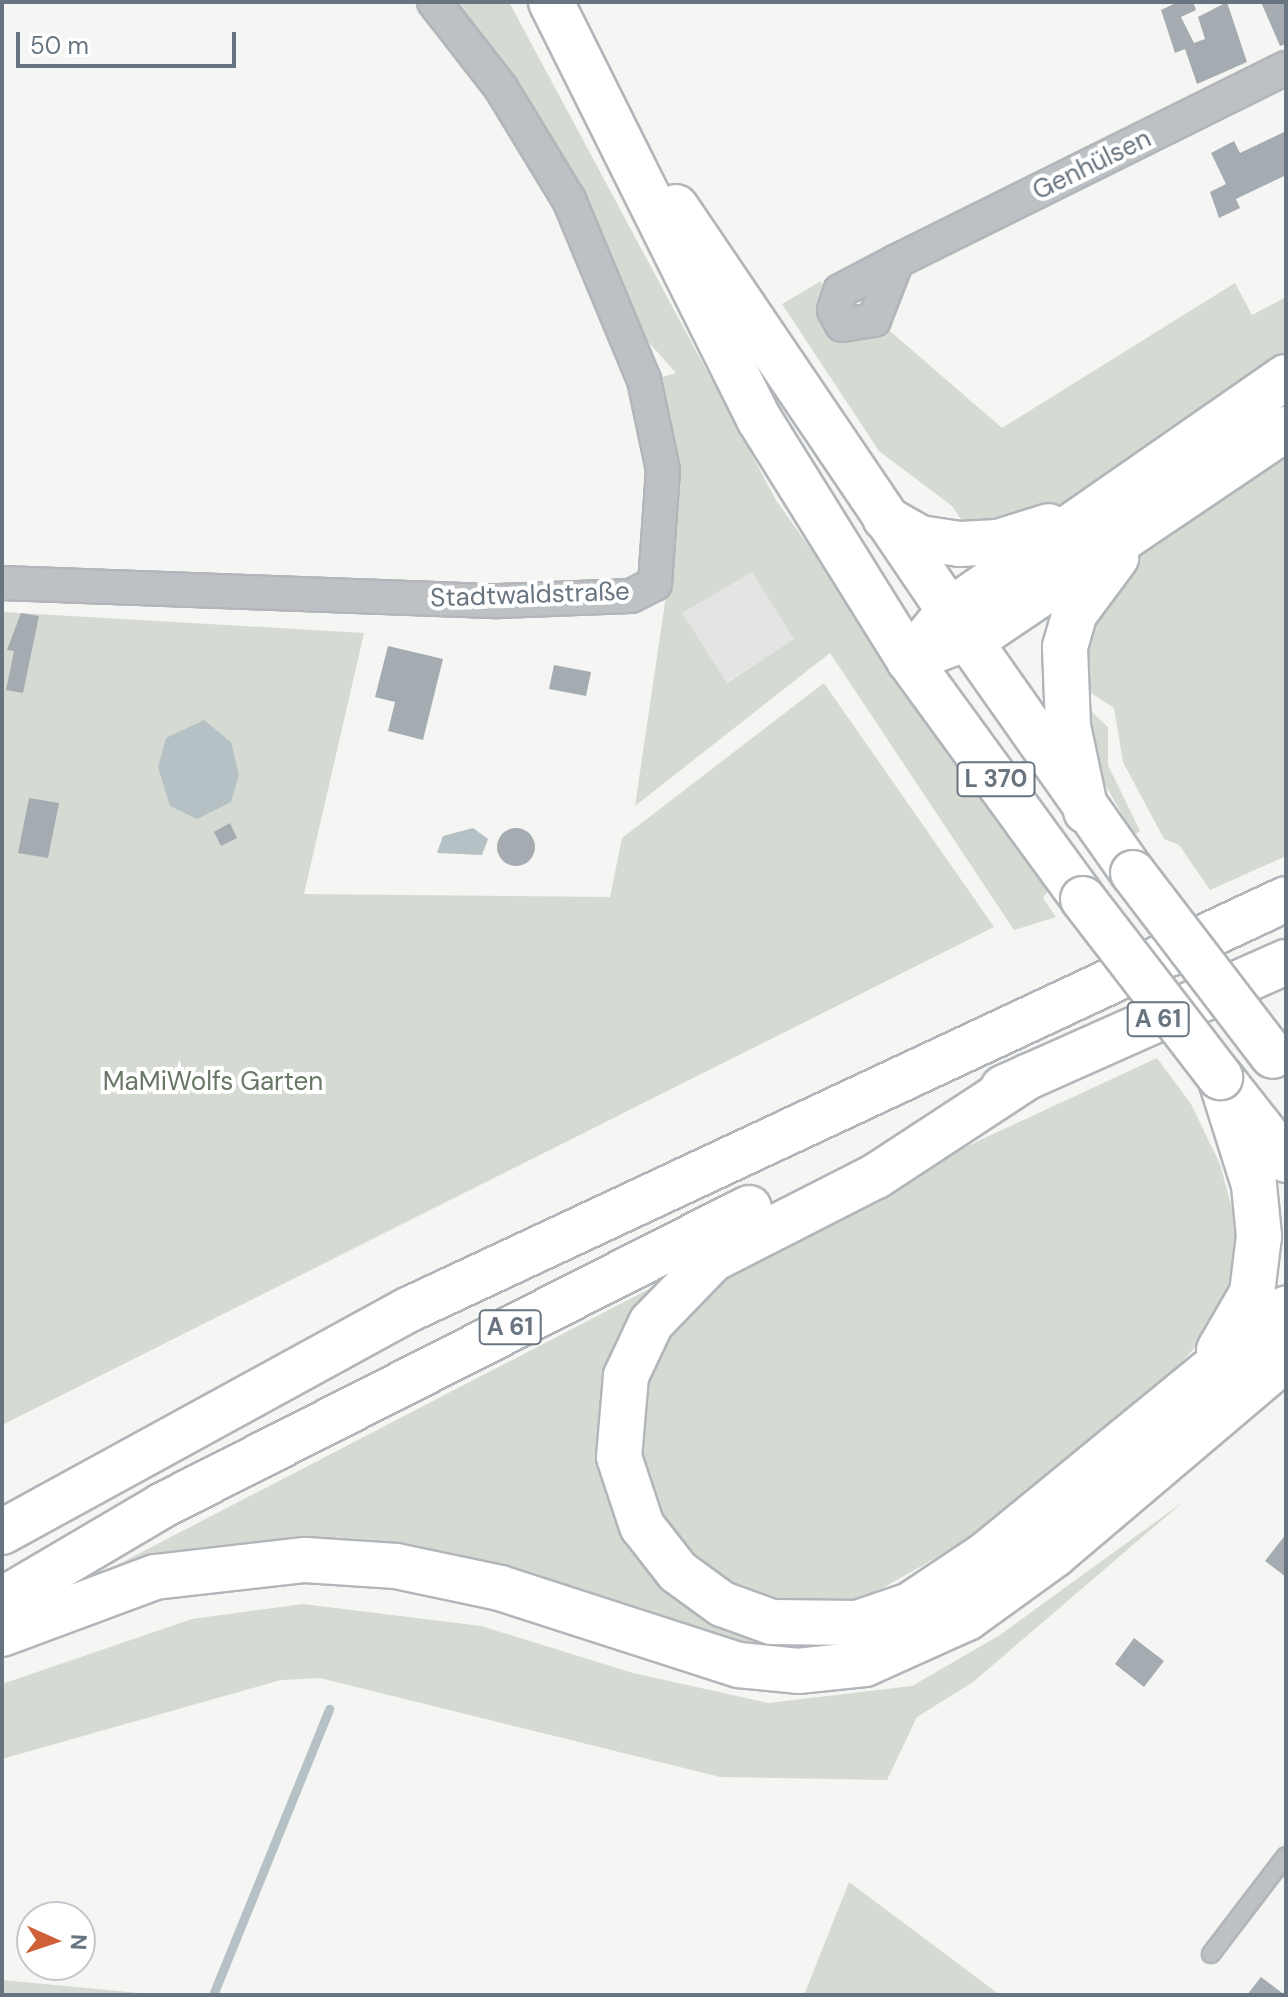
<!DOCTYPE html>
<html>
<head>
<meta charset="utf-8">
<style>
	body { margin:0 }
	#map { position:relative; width:1288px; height:1997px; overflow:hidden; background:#f5f5f3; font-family:"DM Sans",sans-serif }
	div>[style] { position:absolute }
	.built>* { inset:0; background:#e3e4e3 }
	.green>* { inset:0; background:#d5dad2 }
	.water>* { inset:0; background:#b6c1c5 }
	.stream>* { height:9px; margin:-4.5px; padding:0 4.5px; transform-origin:4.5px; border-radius:4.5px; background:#b6c1c5 }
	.building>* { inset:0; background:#a5acb1 }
	.round { border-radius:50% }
	.roads { filter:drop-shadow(2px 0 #b2b6ba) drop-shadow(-2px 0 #b2b6ba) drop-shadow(0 2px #b2b6ba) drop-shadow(0 -2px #b2b6ba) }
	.service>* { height:16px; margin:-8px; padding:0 8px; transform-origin:8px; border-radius:8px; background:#bdc1c4 }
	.minor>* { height:32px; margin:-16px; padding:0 16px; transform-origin:16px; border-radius:16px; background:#bdc1c4 }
	.secondary>* { height:44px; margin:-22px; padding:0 22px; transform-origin:22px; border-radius:22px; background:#fff }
	.primary>* { height:44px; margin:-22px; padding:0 22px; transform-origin:22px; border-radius:22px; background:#fff }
	.motorway>* { height:44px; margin:-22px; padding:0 22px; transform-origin:22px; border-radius:22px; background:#fff }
	.bridges { filter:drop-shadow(2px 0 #b1b5b8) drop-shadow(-2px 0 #b1b5b8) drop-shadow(0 2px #b1b5b8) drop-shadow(0 -2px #b1b5b8) }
	.primary-bridge>* { height:44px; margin:-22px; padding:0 22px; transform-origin:22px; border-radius:22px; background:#fff }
	span { translate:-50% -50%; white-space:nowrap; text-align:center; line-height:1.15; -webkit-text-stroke:8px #fff; paint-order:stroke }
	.shield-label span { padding:2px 6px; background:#fff; border:2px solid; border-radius:6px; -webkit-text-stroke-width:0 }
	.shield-label { font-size:24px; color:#687580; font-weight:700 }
	.street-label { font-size:26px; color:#687580 }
	.park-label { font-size:26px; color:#697866 }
	.frame { position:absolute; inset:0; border:4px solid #687580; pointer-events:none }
	.north { position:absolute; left:16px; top:1901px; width:80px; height:80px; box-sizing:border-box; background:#fff; border:2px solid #c3c8cc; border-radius:50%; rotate:93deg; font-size:22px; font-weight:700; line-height:32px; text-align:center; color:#687580 }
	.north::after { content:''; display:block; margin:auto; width:28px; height:36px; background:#cf6139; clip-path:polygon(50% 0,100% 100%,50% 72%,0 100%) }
	.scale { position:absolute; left:16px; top:32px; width:220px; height:36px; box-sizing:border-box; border:4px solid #687580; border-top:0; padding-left:10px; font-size:24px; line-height:28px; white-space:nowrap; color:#687580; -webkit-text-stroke:6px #fff; paint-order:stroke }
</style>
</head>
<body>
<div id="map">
	<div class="built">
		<div style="clip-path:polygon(752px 571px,795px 639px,726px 683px,681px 613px)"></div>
	</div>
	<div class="green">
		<div style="clip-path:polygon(evenodd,447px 2px,509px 2px,776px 500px,1050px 888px,1043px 898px,1056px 917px,1014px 930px,830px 653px,635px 806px,668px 582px,655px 379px,676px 373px,636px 328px,447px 2px,752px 572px,794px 639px,727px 683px,682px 613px,752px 572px)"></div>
		<div style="clip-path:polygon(821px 281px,831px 321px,846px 340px,873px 337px,883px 325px,1002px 428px,1235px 283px,1252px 315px,1286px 297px,1286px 357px,1038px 518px,970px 532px,952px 506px,879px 451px,782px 304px)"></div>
		<div style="clip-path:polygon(1286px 458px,1286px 856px,1210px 890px,1179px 845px,1164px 839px,1123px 762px,1114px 708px,1091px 693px,1071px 657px,1121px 565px)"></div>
		<div style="clip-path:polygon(2px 612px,364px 633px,304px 894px,610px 897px,622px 838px,824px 683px,994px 927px,2px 1425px)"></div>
		<div style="clip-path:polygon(1084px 705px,1108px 727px,1108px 765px,1140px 831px,1134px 835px,1094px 765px)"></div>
		<div style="clip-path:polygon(1157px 1058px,1191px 1104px,1220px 1164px,1243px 1250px,1219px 1321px,1170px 1375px,979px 1533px,862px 1600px,761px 1598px,728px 1584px,678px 1544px,641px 1467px,645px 1377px,700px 1292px,858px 1197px)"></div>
		<div style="clip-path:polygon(649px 1289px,652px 1298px,620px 1355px,644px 1550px,882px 1648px,751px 1655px,539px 1587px,118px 1573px,115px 1566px)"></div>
		<div style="clip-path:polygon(1183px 1502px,973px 1682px,917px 1717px,887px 1780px,720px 1777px,320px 1678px,281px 1680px,2px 1759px,2px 1684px,192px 1619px,303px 1604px,481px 1626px,633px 1673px,768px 1703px,912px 1686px,1000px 1635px)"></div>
		<div style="clip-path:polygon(849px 1882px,1000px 1995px,804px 1995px)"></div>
		<div style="clip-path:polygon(2px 1980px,160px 1995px,2px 1995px)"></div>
	</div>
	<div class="water">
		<div style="clip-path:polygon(204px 720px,231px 742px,239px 775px,231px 802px,197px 819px,170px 806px,158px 767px,166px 738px)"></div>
		<div style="clip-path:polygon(473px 828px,488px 839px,482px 855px,437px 853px,443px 836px)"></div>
	</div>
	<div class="stream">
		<div style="left:213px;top:1995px;width:309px;rotate:-67.9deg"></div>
	</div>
	<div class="building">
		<div style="clip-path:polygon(1178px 2px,1193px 2px,1196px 10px,1181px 17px,1194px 43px,1205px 39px,1198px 17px,1227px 2px,1247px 62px,1197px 84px,1185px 49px,1175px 53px,1161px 10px)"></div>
		<div style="clip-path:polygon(1261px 2px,1286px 2px,1286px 44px,1280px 46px)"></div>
		<div style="clip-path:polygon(1286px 131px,1286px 175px,1236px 199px,1240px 208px,1219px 218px,1210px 192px,1226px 184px,1211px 153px,1234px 141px,1240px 153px)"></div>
		<div style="clip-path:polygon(21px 613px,39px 616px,23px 693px,6px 690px,14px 651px,7px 650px)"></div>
		<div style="clip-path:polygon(388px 646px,443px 659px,423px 740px,388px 731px,395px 702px,375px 697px)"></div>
		<div style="clip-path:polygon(554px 665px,591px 672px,586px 696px,549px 689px)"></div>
		<div style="clip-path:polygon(29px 798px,59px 803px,48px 858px,18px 853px)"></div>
		<div style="clip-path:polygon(230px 823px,237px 838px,221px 846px,214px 832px)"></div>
		<div class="round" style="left:497px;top:828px;width:38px;height:38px"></div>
		<div style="clip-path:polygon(1286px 1534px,1286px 1577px,1265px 1561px)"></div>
		<div style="clip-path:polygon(1134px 1638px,1164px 1661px,1144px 1687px,1115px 1664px)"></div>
		<div style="clip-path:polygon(1261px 1977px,1285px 1995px,1247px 1995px)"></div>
	</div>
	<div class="roads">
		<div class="service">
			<div style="left:1211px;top:1954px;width:123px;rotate:-52.6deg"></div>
		</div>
		<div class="minor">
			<div style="left:897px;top:261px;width:63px;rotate:111.3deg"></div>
			<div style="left:874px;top:320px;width:32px;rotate:171deg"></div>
			<div style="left:842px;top:325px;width:17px;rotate:-118deg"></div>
			<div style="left:834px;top:310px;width:20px;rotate:-72deg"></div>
			<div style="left:840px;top:291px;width:64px;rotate:-27.8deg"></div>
			<div style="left:897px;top:261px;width:434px;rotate:-26.4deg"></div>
			<div style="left:2px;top:583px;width:497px;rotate:2.1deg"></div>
			<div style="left:499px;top:601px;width:132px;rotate:-2.2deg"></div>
			<div style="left:631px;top:596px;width:27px;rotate:-27deg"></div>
			<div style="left:655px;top:584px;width:114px;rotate:-86deg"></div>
			<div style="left:663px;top:470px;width:92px;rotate:-101.9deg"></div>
			<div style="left:644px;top:380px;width:195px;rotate:-112.6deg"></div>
			<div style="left:569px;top:200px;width:131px;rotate:-121.3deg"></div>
			<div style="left:501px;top:88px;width:109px;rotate:-127.9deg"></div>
		</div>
		<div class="secondary">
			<div style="left:551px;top:2px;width:466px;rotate:63.5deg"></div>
			<div style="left:759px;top:419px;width:284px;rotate:58.1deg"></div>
			<div style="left:676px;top:207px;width:523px;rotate:55.91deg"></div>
		</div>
		<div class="primary">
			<div style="left:969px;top:640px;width:285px;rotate:54.9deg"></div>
			<div style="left:909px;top:660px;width:296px;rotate:53.9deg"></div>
			<div style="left:1222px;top:1079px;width:103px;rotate:51.7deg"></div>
		</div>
		<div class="motorway">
			<div style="left:885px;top:518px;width:40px;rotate:29.7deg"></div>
			<div style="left:920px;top:538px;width:40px;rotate:8.5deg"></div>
			<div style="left:960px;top:544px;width:38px;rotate:-3deg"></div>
			<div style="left:998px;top:542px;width:53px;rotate:-17.4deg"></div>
			<div style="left:909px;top:660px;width:63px;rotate:-50.8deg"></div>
			<div style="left:949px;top:611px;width:410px;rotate:-34.8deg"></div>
			<div style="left:909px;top:660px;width:82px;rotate:-20.6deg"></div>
			<div style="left:986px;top:631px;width:362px;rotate:-34deg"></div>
			<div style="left:1086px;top:811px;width:87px;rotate:-102deg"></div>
			<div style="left:1068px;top:726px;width:79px;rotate:-92.2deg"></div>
			<div style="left:1065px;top:647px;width:35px;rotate:-74deg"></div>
			<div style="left:1075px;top:613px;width:69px;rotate:-53.3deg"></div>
			<div style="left:1029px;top:1076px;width:183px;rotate:146.8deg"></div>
			<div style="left:876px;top:1176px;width:183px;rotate:153deg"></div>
			<div style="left:713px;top:1259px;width:89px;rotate:134.1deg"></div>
			<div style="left:651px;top:1323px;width:59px;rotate:115.3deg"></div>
			<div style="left:626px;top:1376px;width:81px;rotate:94.9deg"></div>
			<div style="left:619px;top:1457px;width:73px;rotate:71.6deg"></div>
			<div style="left:642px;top:1526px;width:58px;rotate:52deg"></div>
			<div style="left:678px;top:1572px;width:54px;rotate:36deg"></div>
			<div style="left:722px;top:1604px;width:53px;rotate:19.8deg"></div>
			<div style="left:772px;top:1622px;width:85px;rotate:0.7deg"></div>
			<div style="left:857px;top:1623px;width:56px;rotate:-18.8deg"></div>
			<div style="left:910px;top:1605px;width:90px;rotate:-33.7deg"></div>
			<div style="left:985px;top:1555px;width:389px;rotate:-39.3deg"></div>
			<div style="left:1003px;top:1088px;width:310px;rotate:-24deg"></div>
			<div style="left:1219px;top:1350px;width:66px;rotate:-59.9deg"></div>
			<div style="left:1252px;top:1293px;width:57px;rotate:-83deg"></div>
			<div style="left:1259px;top:1236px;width:51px;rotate:-95.6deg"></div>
			<div style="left:1254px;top:1185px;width:113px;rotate:-107.5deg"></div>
			<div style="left:2px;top:1532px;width:465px;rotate:-28.7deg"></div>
			<div style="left:410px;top:1309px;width:967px;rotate:-25.08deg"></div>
			<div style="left:2px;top:1600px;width:187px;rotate:-30.5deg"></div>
			<div style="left:163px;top:1505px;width:657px;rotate:-26.88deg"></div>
			<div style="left:2px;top:1634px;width:163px;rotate:-20.4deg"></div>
			<div style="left:155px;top:1577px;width:151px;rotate:-6.5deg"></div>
			<div style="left:305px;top:1560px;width:91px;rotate:3.8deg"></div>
			<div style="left:396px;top:1566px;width:106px;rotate:11.9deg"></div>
			<div style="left:500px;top:1588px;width:251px;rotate:17.9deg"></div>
			<div style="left:739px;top:1665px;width:59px;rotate:5.8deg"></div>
			<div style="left:798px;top:1671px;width:67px;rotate:-6deg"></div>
			<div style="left:865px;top:1664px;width:112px;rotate:-24.3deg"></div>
			<div style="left:967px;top:1618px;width:107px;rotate:-35.9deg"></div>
			<div style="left:1054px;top:1555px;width:304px;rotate:-40.3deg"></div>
		</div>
	</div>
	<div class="bridges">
		<div class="primary-bridge">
			<div style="left:1133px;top:873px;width:230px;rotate:52.6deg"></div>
			<div style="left:1083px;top:899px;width:225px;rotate:52.4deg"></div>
		</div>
	</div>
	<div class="shield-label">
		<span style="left:996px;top:779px">L 370</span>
		<span style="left:1158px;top:1019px">A 61</span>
		<span style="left:510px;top:1327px">A 61</span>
	</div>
	<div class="street-label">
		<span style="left:1092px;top:165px;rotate:-26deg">Genhülsen</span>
		<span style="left:530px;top:595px;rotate:-2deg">Stadtwaldstraße</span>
	</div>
	<div class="park-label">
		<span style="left:213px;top:1082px">MaMiWolfs Garten</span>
	</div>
	<div class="frame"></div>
	<div class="north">N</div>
	<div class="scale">50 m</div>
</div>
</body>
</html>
